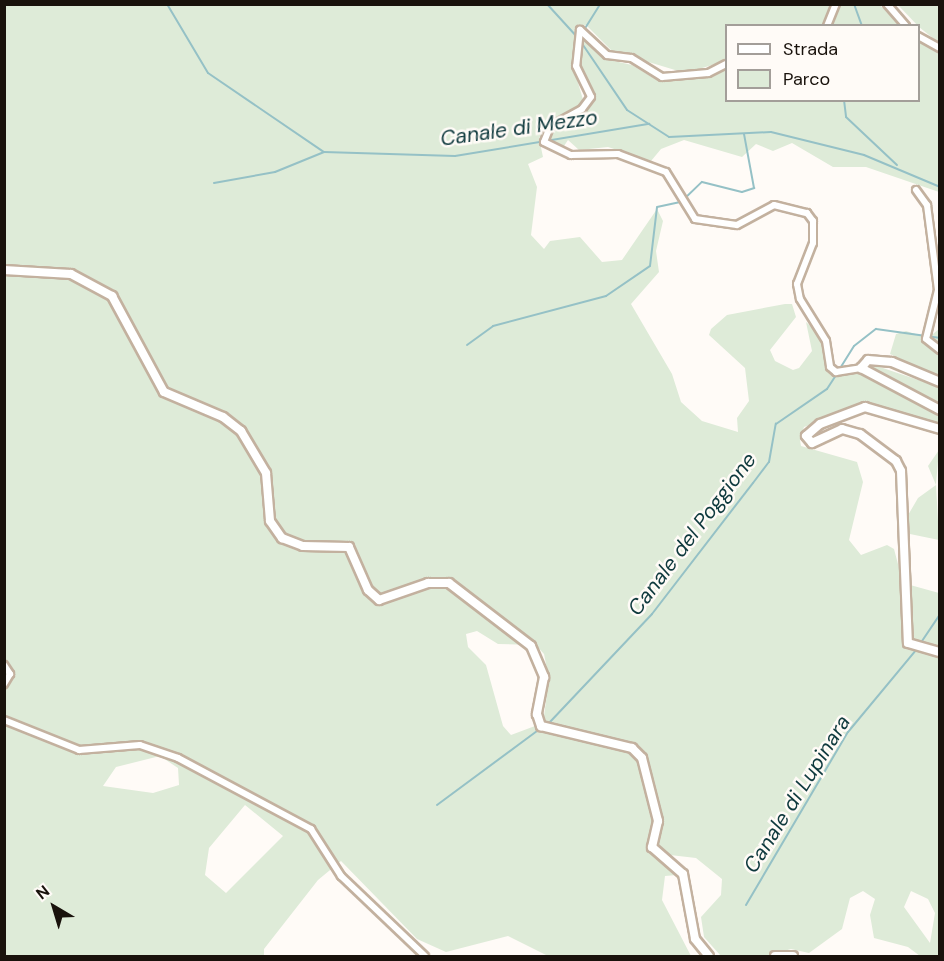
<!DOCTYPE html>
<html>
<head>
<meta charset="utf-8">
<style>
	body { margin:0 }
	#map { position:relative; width:944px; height:961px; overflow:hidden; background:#fffbf7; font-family:"DM Sans",sans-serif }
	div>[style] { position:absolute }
	.green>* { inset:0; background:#deebd8 }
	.stream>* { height:2px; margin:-1px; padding:0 1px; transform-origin:1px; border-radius:1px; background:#95c1c6 }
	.roads { filter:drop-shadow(2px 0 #c3b19f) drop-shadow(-2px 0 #c3b19f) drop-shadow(0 2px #c3b19f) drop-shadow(0 -2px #c3b19f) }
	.minor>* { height:6px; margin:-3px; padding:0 3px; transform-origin:3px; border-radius:3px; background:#fff }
	.tertiary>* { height:8px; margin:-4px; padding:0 4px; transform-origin:4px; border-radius:4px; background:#fff }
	span { translate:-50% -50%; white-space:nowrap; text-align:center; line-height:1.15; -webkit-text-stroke:5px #fffbf7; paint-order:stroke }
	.water-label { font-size:21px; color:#0e393d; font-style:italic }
	.frame { position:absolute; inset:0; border:6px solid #19120c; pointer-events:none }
	.legend { position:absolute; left:725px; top:24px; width:195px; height:78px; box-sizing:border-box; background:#fffbf7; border:2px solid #a39e99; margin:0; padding:8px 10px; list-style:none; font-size:18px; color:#19120c }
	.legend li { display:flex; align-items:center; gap:12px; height:30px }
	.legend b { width:30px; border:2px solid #a39e99 }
	.north { position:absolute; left:24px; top:877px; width:60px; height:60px; -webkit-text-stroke:4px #fffbf7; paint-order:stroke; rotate:322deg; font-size:16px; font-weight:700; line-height:24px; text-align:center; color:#19120c }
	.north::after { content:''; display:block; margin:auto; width:21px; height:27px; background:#19120c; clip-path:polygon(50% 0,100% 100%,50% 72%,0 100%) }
</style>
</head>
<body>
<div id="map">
	<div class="green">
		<div style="clip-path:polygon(841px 4px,880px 5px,899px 25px,832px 25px)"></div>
		<div style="clip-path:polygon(evenodd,5px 5px,831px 5px,823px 25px,726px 26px,726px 61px,685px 73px,612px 51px,586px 25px,577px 28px,573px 66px,584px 103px,548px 125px,539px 138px,543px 157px,528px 164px,537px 187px,531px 235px,544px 249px,550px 241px,580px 237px,602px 262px,622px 260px,657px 209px,663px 221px,656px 251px,659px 272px,631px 304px,672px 374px,681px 402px,702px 421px,738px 432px,737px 418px,749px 401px,745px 368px,709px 335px,711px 329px,727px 315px,785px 304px,792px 304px,796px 317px,770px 350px,775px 361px,793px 370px,799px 368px,812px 351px,806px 322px,821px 336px,825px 363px,833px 374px,856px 371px,939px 414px,939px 423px,871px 404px,804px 427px,800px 440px,801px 446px,857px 462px,863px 482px,849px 540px,861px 555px,887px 545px,894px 549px,903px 583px,939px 593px,939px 956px,920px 956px,908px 947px,874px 938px,870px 915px,875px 899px,863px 891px,850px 898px,842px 929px,809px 953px,791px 949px,766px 956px,720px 955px,704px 937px,701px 917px,721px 895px,722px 879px,696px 858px,670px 855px,667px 858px,677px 875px,665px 876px,662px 900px,691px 956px,548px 956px,508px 936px,446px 952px,417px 939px,341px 861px,318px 880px,264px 949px,264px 956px,5px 956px,5px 5px,477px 631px,498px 644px,536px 645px,544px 654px,549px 679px,543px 723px,511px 735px,503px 726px,486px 665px,468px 647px,466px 634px,477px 631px,5px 5px,160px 756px,178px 768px,179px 785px,153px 793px,103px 786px,116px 767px,160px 756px,5px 5px,245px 805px,283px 836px,226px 893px,205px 875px,209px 848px,245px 805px,5px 5px,911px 891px,928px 899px,935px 913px,930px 943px,904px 907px,911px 891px)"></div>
		<div style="clip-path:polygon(898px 5px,939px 5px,939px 43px,919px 27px)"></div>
		<div style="clip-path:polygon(580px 35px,605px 59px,632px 65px,655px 79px,703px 78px,726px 69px,726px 100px,918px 100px,919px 42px,939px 53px,939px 192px,866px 167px,833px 167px,792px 143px,773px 151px,756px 144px,742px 157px,684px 140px,661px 149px,651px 161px,608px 147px,579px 150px,568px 140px,562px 149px,549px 144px,549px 132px,594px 101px,594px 91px,579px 68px)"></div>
		<div style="clip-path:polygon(939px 329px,939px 377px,890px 354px,896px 334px,906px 331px,928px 338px)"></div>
		<div style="clip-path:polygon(871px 364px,939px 387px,939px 404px,868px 368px)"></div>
		<div style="clip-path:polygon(939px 450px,936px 484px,939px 540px,910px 534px,904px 522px,918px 498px,936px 485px,928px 466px)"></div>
	</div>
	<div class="stream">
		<div style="left:167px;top:4px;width:80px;rotate:59.3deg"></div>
		<div style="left:208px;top:73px;width:140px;rotate:34.3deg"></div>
		<div style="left:324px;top:152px;width:131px;rotate:1.7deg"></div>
		<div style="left:455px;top:156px;width:197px;rotate:-9.4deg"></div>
		<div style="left:547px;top:4px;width:46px;rotate:47.6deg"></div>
		<div style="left:854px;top:4px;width:23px;rotate:70deg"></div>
		<div style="left:584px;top:30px;width:31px;rotate:-58deg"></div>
		<div style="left:581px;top:42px;width:82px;rotate:55.9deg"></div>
		<div style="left:627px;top:110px;width:50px;rotate:32.7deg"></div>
		<div style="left:669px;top:137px;width:102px;rotate:-2.8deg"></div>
		<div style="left:771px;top:132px;width:96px;rotate:13.9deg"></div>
		<div style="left:864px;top:155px;width:82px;rotate:22.8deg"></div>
		<div style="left:844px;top:100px;width:17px;rotate:83deg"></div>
		<div style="left:846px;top:117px;width:70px;rotate:43.3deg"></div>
		<div style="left:214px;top:183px;width:62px;rotate:-10.2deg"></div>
		<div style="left:275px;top:172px;width:53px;rotate:-22.2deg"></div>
		<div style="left:467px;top:345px;width:32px;rotate:-36deg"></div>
		<div style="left:493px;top:326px;width:117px;rotate:-14.9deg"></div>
		<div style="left:606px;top:296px;width:53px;rotate:-34.3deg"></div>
		<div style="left:650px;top:266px;width:59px;rotate:-83.2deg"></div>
		<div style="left:657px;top:207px;width:25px;rotate:-12deg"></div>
		<div style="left:681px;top:202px;width:29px;rotate:-44deg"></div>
		<div style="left:702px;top:182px;width:41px;rotate:14deg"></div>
		<div style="left:742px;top:192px;width:13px;rotate:-18deg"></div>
		<div style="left:754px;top:188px;width:55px;rotate:-100.5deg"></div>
		<div style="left:839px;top:370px;width:28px;rotate:-58deg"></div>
		<div style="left:854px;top:346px;width:28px;rotate:-38deg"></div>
		<div style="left:876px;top:329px;width:65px;rotate:8deg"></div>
		<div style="left:920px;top:644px;width:36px;rotate:-56deg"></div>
		<div style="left:549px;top:723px;width:150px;rotate:-46.6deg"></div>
		<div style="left:652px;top:614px;width:165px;rotate:-52.4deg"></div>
		<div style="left:753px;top:483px;width:26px;rotate:-53deg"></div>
		<div style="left:769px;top:462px;width:39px;rotate:-80deg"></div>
		<div style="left:776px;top:424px;width:62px;rotate:-34.5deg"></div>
		<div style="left:827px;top:389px;width:17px;rotate:-57deg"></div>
		<div style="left:437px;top:805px;width:124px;rotate:-36.5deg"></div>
		<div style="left:746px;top:905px;width:201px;rotate:-59.5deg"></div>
		<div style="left:848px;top:732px;width:108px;rotate:-50.3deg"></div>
	</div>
	<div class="roads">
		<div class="minor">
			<div style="left:887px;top:4px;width:29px;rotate:49deg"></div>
			<div style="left:827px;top:26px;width:24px;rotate:-68deg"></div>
			<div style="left:918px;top:36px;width:25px;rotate:29deg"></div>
			<div style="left:726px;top:64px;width:20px;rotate:153deg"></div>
			<div style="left:708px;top:73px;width:46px;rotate:175deg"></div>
			<div style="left:662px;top:77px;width:36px;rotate:-148deg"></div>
			<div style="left:631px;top:58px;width:24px;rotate:-173deg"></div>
			<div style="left:607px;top:55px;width:37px;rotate:-137deg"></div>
			<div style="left:580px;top:30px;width:36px;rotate:96deg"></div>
			<div style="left:576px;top:66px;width:34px;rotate:64deg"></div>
			<div style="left:591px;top:97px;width:15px;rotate:127deg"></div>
			<div style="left:582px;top:109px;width:37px;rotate:151deg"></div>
			<div style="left:550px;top:127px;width:16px;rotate:112deg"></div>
			<div style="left:544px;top:142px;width:30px;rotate:26deg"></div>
			<div style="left:571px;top:155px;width:47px;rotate:-1.2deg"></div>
			<div style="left:618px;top:154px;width:51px;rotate:20.6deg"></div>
			<div style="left:666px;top:172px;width:55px;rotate:58.3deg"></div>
			<div style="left:695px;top:219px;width:42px;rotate:8.1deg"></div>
			<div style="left:737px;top:225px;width:42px;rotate:-28.4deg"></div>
			<div style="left:774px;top:205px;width:34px;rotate:14deg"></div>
			<div style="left:807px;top:213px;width:10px;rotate:53deg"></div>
			<div style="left:813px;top:221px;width:22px;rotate:90deg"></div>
			<div style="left:813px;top:243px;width:44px;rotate:111.3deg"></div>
			<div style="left:797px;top:284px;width:15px;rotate:79deg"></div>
			<div style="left:800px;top:299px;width:49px;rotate:58.2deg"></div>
			<div style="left:826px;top:341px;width:26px;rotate:81deg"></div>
			<div style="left:830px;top:367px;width:8px;rotate:40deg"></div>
			<div style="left:836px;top:372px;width:25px;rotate:-9deg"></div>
			<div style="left:916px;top:190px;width:19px;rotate:54deg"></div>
			<div style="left:927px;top:205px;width:86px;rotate:82.6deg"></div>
			<div style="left:938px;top:290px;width:50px;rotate:103.8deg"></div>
			<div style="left:926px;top:339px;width:18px;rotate:38deg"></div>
			<div style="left:4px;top:665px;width:11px;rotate:56deg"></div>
			<div style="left:10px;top:674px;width:12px;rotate:121deg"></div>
			<div style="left:4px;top:720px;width:81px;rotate:21.8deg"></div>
			<div style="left:79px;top:750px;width:61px;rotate:-4.7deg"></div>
			<div style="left:140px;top:745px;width:40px;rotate:18.9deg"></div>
			<div style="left:178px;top:758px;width:151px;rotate:28.1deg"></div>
			<div style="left:311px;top:829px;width:56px;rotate:57.4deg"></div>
			<div style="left:341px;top:876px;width:116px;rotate:43.6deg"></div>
		</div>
		<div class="tertiary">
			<div style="left:4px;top:270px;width:67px;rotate:3.4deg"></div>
			<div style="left:71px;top:274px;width:47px;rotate:28.2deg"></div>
			<div style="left:112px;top:296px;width:109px;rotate:61.6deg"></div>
			<div style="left:164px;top:392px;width:64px;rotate:23deg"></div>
			<div style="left:223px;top:417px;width:23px;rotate:38deg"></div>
			<div style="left:241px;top:431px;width:49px;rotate:59.2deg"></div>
			<div style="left:266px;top:473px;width:48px;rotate:85.2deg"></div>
			<div style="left:270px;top:521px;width:21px;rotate:55deg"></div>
			<div style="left:282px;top:538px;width:22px;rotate:21deg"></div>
			<div style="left:303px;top:546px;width:46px;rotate:1.2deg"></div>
			<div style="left:349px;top:547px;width:47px;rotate:66.2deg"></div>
			<div style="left:368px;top:590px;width:15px;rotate:42deg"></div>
			<div style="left:379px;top:600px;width:52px;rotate:-19.1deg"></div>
			<div style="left:428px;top:583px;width:21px"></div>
			<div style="left:449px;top:583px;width:103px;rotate:37.5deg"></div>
			<div style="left:531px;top:646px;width:34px;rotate:67deg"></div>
			<div style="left:544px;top:677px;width:38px;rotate:101deg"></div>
			<div style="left:537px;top:714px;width:13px;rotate:72deg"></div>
			<div style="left:541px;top:726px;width:94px;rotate:13.6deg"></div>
			<div style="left:632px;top:748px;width:14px;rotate:45deg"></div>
			<div style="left:642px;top:758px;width:65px;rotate:75.7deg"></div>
			<div style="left:658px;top:821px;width:27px;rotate:103deg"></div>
			<div style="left:652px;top:847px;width:41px;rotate:41.1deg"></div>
			<div style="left:683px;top:874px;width:66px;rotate:79.5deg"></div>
			<div style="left:695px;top:939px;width:22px;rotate:51deg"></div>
			<div style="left:940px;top:382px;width:52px;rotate:-157.4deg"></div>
			<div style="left:892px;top:362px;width:24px;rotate:-175deg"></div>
			<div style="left:868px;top:360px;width:11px;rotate:131deg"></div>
			<div style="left:861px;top:368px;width:89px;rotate:28deg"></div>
			<div style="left:940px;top:429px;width:78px;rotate:-163.7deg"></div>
			<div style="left:865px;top:407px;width:48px;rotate:159.3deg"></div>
			<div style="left:820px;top:424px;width:18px;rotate:139deg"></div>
			<div style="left:806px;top:436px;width:9px;rotate:49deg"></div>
			<div style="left:812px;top:443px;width:33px;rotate:-25deg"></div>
			<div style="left:842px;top:429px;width:19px;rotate:16deg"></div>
			<div style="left:860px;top:434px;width:45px;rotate:36.9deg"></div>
			<div style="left:896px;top:461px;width:11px;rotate:63deg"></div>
			<div style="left:901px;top:471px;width:172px;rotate:87.7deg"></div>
			<div style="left:908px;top:643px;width:33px;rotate:16deg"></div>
			<div style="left:775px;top:956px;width:18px"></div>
		</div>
	</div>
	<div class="water-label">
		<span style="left:519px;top:128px;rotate:-8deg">Canale di Mezzo</span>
		<span style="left:692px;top:534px;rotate:-53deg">Canale del Poggione</span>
		<span style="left:797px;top:794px;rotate:-58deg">Canale di Lupinara</span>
	</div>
	<div class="frame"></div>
	<ul class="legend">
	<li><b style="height:8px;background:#fff"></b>Strada</li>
	<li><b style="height:16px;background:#deebd8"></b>Parco</li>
	</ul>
	<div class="north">N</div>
</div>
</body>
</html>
